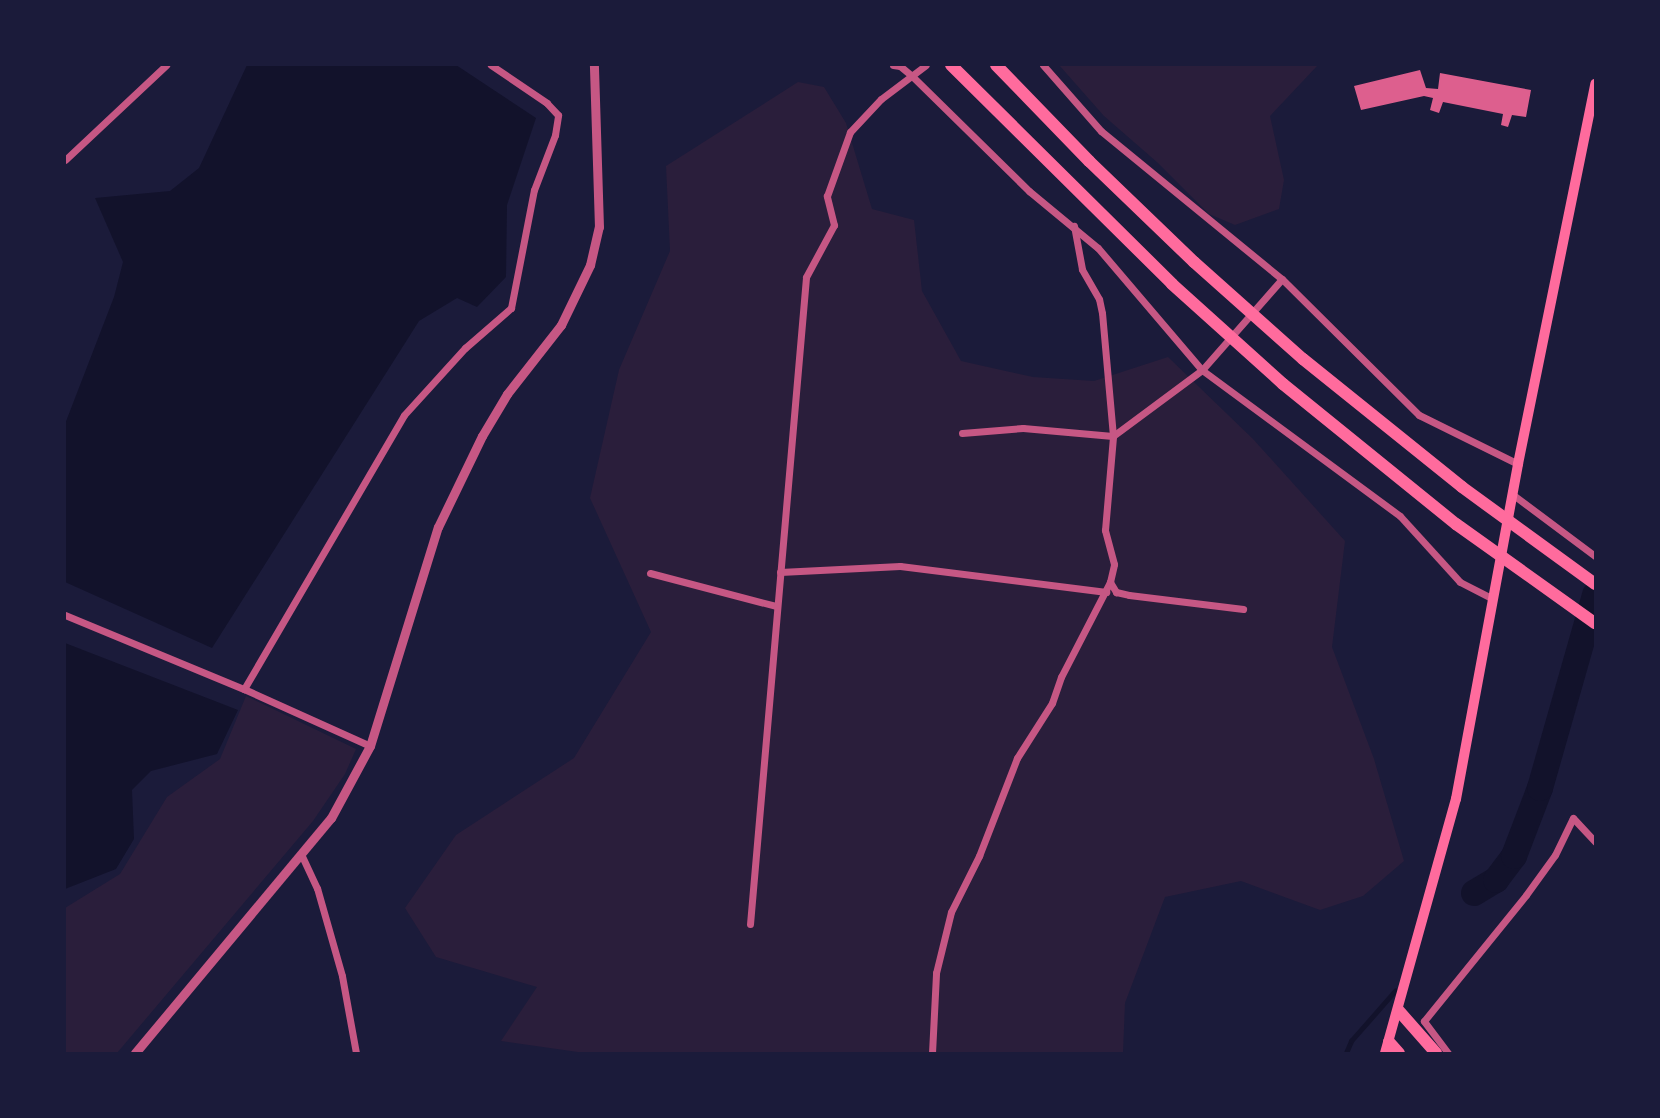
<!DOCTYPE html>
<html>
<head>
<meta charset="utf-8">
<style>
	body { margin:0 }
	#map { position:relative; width:1660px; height:1118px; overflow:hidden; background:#1b1b3a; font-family:Cabin,sans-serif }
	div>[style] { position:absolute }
	.green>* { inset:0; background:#2a1e3b }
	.water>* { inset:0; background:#12122b }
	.stream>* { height:4.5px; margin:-2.25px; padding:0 2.25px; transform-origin:2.25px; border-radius:2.25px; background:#12122b }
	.river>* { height:26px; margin:-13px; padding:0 13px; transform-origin:13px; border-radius:13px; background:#12122b }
	.building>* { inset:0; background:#dd5f8e }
	.minor>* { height:7px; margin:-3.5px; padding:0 3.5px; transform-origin:3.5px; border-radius:3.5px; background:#c65784 }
	.tertiary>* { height:9px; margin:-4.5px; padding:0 4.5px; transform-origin:4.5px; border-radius:4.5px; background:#c65784 }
	.secondary>* { height:10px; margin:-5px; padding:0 5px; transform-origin:5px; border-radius:5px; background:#ff6b9d }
	.trunk>* { height:12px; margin:-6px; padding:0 6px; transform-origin:6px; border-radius:6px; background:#ff6b9d }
	.motorway>* { height:12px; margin:-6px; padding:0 6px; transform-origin:6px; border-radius:6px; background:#ff6b9d }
	span { translate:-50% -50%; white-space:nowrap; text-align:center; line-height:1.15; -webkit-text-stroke:7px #1b1b3a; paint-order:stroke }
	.frame { position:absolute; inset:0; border:66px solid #1b1b3a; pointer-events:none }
</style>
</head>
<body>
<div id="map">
	<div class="green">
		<div style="clip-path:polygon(1059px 65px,1318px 65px,1270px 116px,1284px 180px,1279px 209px,1235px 225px,1209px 214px,1158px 163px,1104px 116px)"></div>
		<div style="clip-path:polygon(798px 82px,824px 87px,846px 123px,872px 209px,914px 220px,922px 291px,961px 361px,1033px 377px,1094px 381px,1168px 357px,1253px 439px,1345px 541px,1332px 647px,1374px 759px,1404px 861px,1363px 896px,1320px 910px,1241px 881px,1165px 897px,1125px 1003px,1123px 1053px,585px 1053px,501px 1041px,537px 987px,436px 957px,405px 908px,456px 835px,574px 758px,651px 632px,590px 498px,619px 370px,670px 251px,666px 166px)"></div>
		<div style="clip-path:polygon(246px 696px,356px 749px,345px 774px,313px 821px,117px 1053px,65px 1053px,65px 908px,120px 874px,167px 797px,220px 759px)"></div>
	</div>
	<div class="water">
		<div style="clip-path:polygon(247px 65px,456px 65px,536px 118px,507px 205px,506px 277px,477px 307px,457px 298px,419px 321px,212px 648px,65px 582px,65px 424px,114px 297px,123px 262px,95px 198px,170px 191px,199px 168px)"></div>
		<div style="clip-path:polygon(65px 643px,238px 710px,217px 754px,151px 771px,132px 790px,134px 839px,116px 869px,65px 889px)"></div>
	</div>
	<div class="stream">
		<div style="left:1346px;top:1053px;width:13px;rotate:-67deg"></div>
		<div style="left:1351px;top:1041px;width:67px;rotate:-48.7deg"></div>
	</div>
	<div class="river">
		<div style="left:1474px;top:893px;width:26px;rotate:-31deg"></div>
		<div style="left:1496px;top:880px;width:30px;rotate:-53deg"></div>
		<div style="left:1514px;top:856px;width:73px;rotate:-69.1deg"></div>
		<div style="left:1540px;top:788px;width:201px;rotate:-74.1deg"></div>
	</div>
	<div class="building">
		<div style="clip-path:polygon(1420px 70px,1426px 88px,1438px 89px,1440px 73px,1531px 90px,1526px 117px,1512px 115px,1508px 127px,1501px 125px,1503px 114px,1443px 102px,1439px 113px,1430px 110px,1433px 98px,1424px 96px,1361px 110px,1354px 86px)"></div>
	</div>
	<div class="minor">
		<div style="left:893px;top:65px;width:7px;rotate:8deg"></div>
		<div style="left:900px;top:66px;width:17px;rotate:40deg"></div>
		<div style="left:913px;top:77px;width:163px;rotate:44.5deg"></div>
		<div style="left:1029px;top:191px;width:89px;rotate:39.6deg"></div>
		<div style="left:1098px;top:248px;width:160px;rotate:49.6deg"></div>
		<div style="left:1202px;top:370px;width:246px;rotate:36.4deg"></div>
		<div style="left:1400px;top:516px;width:89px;rotate:47.7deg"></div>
		<div style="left:1460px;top:582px;width:37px;rotate:27deg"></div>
		<div style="left:1043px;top:65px;width:88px;rotate:48.7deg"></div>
		<div style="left:1101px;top:131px;width:234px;rotate:39.3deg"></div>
		<div style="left:1282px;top:279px;width:193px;rotate:44.8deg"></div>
		<div style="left:1419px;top:415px;width:110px;rotate:26.3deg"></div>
		<div style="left:65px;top:160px;width:139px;rotate:-43.2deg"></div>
		<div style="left:962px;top:433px;width:61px;rotate:-4.7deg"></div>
		<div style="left:1023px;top:428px;width:90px;rotate:5.1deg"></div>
		<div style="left:1113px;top:436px;width:111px;rotate:-36.6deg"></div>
		<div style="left:1202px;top:370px;width:121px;rotate:-48.7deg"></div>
		<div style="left:1512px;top:494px;width:104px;rotate:36.8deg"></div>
		<div style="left:780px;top:572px;width:120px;rotate:-2.9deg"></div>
		<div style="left:900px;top:566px;width:208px;rotate:7.2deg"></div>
		<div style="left:650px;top:573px;width:130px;rotate:14.7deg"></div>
		<div style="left:1110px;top:582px;width:12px;rotate:59deg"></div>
		<div style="left:1116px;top:592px;width:13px;rotate:13deg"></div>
		<div style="left:1129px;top:595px;width:115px;rotate:7deg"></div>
		<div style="left:65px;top:615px;width:194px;rotate:22.5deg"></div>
		<div style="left:244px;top:689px;width:138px;rotate:24.3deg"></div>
		<div style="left:244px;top:689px;width:317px;rotate:-59.7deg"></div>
		<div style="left:404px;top:415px;width:91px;rotate:-47.7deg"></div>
		<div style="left:465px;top:348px;width:61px;rotate:-41deg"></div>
		<div style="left:511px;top:308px;width:120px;rotate:-79deg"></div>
		<div style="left:534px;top:190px;width:59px;rotate:-69.1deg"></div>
		<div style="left:555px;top:135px;width:20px;rotate:-81deg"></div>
		<div style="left:558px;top:115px;width:16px;rotate:-133deg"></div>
		<div style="left:547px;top:103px;width:68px;rotate:-145.8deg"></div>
		<div style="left:301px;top:854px;width:38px;rotate:65deg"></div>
		<div style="left:317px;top:888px;width:91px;rotate:74.1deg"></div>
		<div style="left:342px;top:976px;width:78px;rotate:79.7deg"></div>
		<div style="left:750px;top:924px;width:649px;rotate:-85.05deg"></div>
		<div style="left:806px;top:277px;width:59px;rotate:-61.7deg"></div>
		<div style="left:834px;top:225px;width:30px;rotate:-104deg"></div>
		<div style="left:827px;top:196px;width:68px;rotate:-70.2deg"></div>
		<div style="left:850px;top:132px;width:45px;rotate:-46.8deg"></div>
		<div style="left:881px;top:99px;width:56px;rotate:-37.1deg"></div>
		<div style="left:932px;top:1053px;width:80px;rotate:-87.1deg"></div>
		<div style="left:936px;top:973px;width:63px;rotate:-76.2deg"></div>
		<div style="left:951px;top:912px;width:63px;rotate:-63.4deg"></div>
		<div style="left:979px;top:856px;width:105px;rotate:-68.8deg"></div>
		<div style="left:1017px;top:758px;width:65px;rotate:-57.5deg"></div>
		<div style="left:1052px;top:703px;width:28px;rotate:-71deg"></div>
		<div style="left:1061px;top:677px;width:107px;rotate:-62.7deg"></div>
		<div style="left:1110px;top:582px;width:18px;rotate:-77deg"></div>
		<div style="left:1114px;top:564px;width:35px;rotate:-105deg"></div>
		<div style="left:1105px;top:530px;width:94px;rotate:-85.1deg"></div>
		<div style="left:1113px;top:436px;width:123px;rotate:-95.1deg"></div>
		<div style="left:1102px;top:313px;width:14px;rotate:-102deg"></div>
		<div style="left:1099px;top:299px;width:34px;rotate:-120deg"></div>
		<div style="left:1082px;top:269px;width:44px;rotate:-100.5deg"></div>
		<div style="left:1448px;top:1053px;width:40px;rotate:-127deg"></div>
		<div style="left:1424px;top:1021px;width:162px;rotate:-51deg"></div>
		<div style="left:1526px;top:895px;width:49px;rotate:-54.1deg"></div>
		<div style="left:1555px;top:855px;width:41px;rotate:-64.1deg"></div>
		<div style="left:1573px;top:818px;width:33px;rotate:47deg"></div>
	</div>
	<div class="tertiary">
		<div style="left:135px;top:1053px;width:306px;rotate:-50.2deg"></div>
		<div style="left:331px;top:818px;width:82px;rotate:-61.6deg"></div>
		<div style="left:370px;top:746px;width:229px;rotate:-72.8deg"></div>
		<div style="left:438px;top:527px;width:101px;rotate:-64.2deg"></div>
		<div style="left:482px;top:436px;width:49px;rotate:-59.2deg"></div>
		<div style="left:507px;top:394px;width:88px;rotate:-52deg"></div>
		<div style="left:561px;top:325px;width:67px;rotate:-64.2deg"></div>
		<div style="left:590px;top:265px;width:39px;rotate:-77deg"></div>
		<div style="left:599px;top:227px;width:162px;rotate:-91.8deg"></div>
	</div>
	<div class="secondary">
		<div style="left:1385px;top:1053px;width:264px;rotate:-74.4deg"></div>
		<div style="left:1456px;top:799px;width:341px;rotate:-79.5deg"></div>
		<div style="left:1518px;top:464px;width:388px;rotate:-78.5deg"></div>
	</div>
	<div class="trunk">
		<div style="left:1399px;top:1011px;width:56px;rotate:48.6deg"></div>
		<div style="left:1389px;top:1042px;width:15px;rotate:48deg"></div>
	</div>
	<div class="motorway">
		<div style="left:951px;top:65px;width:311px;rotate:44.7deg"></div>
		<div style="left:1172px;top:284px;width:149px;rotate:42deg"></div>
		<div style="left:1283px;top:384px;width:223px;rotate:39deg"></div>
		<div style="left:1456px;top:524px;width:171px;rotate:35.5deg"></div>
		<div style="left:996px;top:65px;width:134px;rotate:45.9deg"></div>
		<div style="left:1089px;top:161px;width:146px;rotate:43.9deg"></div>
		<div style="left:1194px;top:262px;width:146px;rotate:41.7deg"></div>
		<div style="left:1303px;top:359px;width:204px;rotate:38.8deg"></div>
		<div style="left:1462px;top:487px;width:165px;rotate:36.1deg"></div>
	</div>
	<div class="frame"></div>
</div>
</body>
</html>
